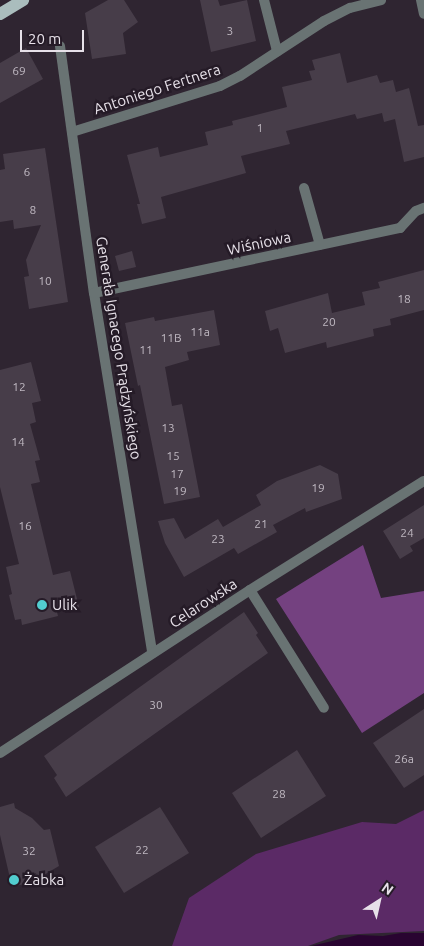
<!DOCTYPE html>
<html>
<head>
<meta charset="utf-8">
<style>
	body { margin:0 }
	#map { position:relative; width:424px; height:946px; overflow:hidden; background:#2f2531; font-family:Ubuntu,sans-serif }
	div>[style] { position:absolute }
	.green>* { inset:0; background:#5b2a66 }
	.forest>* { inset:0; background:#744180 }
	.water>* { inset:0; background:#290431 }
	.building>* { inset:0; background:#473d49 }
	.service>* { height:10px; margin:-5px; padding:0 5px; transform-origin:5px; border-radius:5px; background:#697373 }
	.minor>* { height:10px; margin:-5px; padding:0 5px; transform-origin:5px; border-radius:5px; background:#697373 }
	.primary>* { height:12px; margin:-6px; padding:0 6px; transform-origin:6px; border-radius:6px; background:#aabdbd }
	.dots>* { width:14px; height:14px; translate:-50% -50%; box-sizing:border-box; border:2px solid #251b27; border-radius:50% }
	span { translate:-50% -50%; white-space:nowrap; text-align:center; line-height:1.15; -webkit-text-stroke:5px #251b27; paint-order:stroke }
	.number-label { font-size:12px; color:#bfb8c1 }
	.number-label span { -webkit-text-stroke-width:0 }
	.street-label { font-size:15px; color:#e7e1e9 }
	.poi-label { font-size:15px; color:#e7e1e9 }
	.left { translate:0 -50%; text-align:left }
	.north { position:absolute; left:354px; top:876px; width:50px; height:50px; -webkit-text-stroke:4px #251b27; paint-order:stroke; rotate:35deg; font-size:14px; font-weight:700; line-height:20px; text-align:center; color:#e7e1e9 }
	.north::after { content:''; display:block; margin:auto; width:18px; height:22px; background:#e7e1e9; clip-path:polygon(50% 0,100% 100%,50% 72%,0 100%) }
	.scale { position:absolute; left:20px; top:30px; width:64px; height:22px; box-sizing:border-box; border:2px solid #e7e1e9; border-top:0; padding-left:6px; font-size:15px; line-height:18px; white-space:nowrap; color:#e7e1e9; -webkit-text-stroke:4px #251b27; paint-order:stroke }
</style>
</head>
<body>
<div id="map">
	<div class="green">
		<div style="clip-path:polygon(424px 810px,424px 931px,339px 935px,308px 946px,172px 946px,189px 898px,256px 854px,362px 822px,396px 824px)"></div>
	</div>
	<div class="forest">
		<div style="clip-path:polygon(363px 545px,381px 598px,424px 591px,424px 693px,362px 733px,276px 599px)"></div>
	</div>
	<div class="water">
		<div style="clip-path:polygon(401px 933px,424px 933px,424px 946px,311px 946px,358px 935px,383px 936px)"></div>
	</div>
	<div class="building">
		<div style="clip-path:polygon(108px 0,124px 0,138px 22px,123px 33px,126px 54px,92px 59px,85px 13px)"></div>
		<div style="clip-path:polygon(200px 0,218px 0,220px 6px,247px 0,256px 41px,211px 52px)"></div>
		<div style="clip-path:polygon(26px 48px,43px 79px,0 103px,0 63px)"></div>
		<div style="clip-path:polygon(340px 53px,347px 83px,377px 75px,380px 83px,393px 80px,396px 92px,409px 88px,418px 126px,424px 125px,424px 157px,404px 162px,395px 119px,384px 122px,382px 113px,357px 119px,355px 114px,286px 131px,290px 144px,241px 156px,246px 173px,161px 197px,166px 218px,142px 224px,137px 204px,140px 204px,127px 155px,158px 147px,160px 157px,208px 145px,205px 132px,233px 125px,232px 121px,287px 107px,282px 87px,312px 80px,309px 71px,315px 70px,312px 60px)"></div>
		<div style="clip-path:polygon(45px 148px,68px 302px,29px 309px,24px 277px,29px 276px,26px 260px,41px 225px,14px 229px,13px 220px,0 222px,0 170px,5px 169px,3px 154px)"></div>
		<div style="clip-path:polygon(132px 251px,136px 267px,119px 271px,115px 256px)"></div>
		<div style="clip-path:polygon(424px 270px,424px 310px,390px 319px,391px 325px,373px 329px,374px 336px,327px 348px,326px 342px,285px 353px,278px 328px,270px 331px,265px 311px,328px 293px,332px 313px,365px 305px,362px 292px,380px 288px,378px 282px)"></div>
		<div style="clip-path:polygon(214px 310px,220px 345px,187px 352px,189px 360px,165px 367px,172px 406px,182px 404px,200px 497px,164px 504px,140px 385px,138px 386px,125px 323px,154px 317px,155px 321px)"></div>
		<div style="clip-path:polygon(31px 362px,41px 401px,32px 403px,36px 422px,30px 424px,40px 460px,35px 461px,40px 482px,31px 484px,53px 575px,70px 571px,79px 607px,57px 612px,58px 616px,22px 625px,21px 619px,15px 620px,9px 595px,12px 594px,6px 567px,19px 564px,0 487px,0 370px)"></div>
		<div style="clip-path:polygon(320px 465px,338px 474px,342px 499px,306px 512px,305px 508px,273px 525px,277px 532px,238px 554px,234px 548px,184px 577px,165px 543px,158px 521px,174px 518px,185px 539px,218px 519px,223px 527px,261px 505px,256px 495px,277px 481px)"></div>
		<div style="clip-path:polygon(424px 505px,424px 538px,410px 546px,413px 551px,400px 559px,383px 531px)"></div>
		<div style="clip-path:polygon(244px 612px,258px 633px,256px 635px,268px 653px,66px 797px,54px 778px,57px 775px,44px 756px)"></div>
		<div style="clip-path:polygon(424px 709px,424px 775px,404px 788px,373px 743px)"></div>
		<div style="clip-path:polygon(297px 750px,326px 796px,261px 838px,232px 793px)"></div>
		<div style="clip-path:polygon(14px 803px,15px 808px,32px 818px,44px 830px,50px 829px,59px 866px,32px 882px,12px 887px,0 835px,0 807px)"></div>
		<div style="clip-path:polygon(160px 807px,189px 853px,124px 893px,95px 847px)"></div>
	</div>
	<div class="service">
		<div style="left:304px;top:188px;width:59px;rotate:74.3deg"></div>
		<div style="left:250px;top:590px;width:139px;rotate:57.9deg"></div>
	</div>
	<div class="minor">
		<div style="left:264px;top:0;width:53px;rotate:75.7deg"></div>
		<div style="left:421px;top:0;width:14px;rotate:78deg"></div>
		<div style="left:60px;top:46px;width:249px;rotate:82.2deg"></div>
		<div style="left:94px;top:293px;width:365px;rotate:80.8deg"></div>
		<div style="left:72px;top:132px;width:155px;rotate:-17.3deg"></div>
		<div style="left:220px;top:86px;width:22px;rotate:-27deg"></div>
		<div style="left:240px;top:76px;width:100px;rotate:-33.2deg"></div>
		<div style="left:324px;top:21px;width:29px;rotate:-27deg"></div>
		<div style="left:350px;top:8px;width:32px;rotate:-14deg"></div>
		<div style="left:94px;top:293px;width:313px;rotate:-12deg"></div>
		<div style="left:400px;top:228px;width:23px;rotate:-47deg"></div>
		<div style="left:416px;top:211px;width:9px;rotate:-21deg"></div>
		<div style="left:0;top:753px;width:298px;rotate:-33.1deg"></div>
		<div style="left:250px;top:590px;width:205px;rotate:-32.1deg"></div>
	</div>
	<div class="primary">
		<div style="left:0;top:14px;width:27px;rotate:-31deg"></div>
	</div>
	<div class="dots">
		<div style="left:42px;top:605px;background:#52cdcf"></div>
		<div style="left:14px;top:880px;background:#52cdcf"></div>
	</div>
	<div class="number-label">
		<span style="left:230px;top:31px">3</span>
		<span style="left:19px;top:71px">69</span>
		<span style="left:260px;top:128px">1</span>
		<span style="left:27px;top:172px">6</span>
		<span style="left:33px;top:210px">8</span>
		<span style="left:45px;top:281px">10</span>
		<span style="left:404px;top:299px">18</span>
		<span style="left:329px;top:322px">20</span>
		<span style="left:200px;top:332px">11a</span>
		<span style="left:171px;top:338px">11B</span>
		<span style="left:146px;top:350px">11</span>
		<span style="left:19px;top:387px">12</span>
		<span style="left:168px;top:428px">13</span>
		<span style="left:18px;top:442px">14</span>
		<span style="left:173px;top:456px">15</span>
		<span style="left:177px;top:474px">17</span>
		<span style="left:318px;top:488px">19</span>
		<span style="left:180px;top:491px">19</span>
		<span style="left:261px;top:524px">21</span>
		<span style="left:25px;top:526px">16</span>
		<span style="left:407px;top:533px">24</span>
		<span style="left:218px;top:539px">23</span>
		<span style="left:156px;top:705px">30</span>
		<span style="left:404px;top:759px">26a</span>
		<span style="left:279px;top:794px">28</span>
		<span style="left:142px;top:850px">22</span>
		<span style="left:29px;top:851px">32</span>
	</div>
	<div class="street-label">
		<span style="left:157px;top:89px;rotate:-18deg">Antoniego Fertnera</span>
		<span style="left:259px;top:243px;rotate:-12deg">Wiśniowa</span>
		<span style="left:119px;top:348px;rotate:81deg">Generała Ignacego Prądzyńskiego</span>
		<span style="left:203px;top:603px;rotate:-33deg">Celarowska</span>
	</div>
	<div class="poi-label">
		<span class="left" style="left:52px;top:605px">Ulik</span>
		<span class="left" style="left:24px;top:880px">Żabka</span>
	</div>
	<div class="north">N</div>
	<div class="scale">20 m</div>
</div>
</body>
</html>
